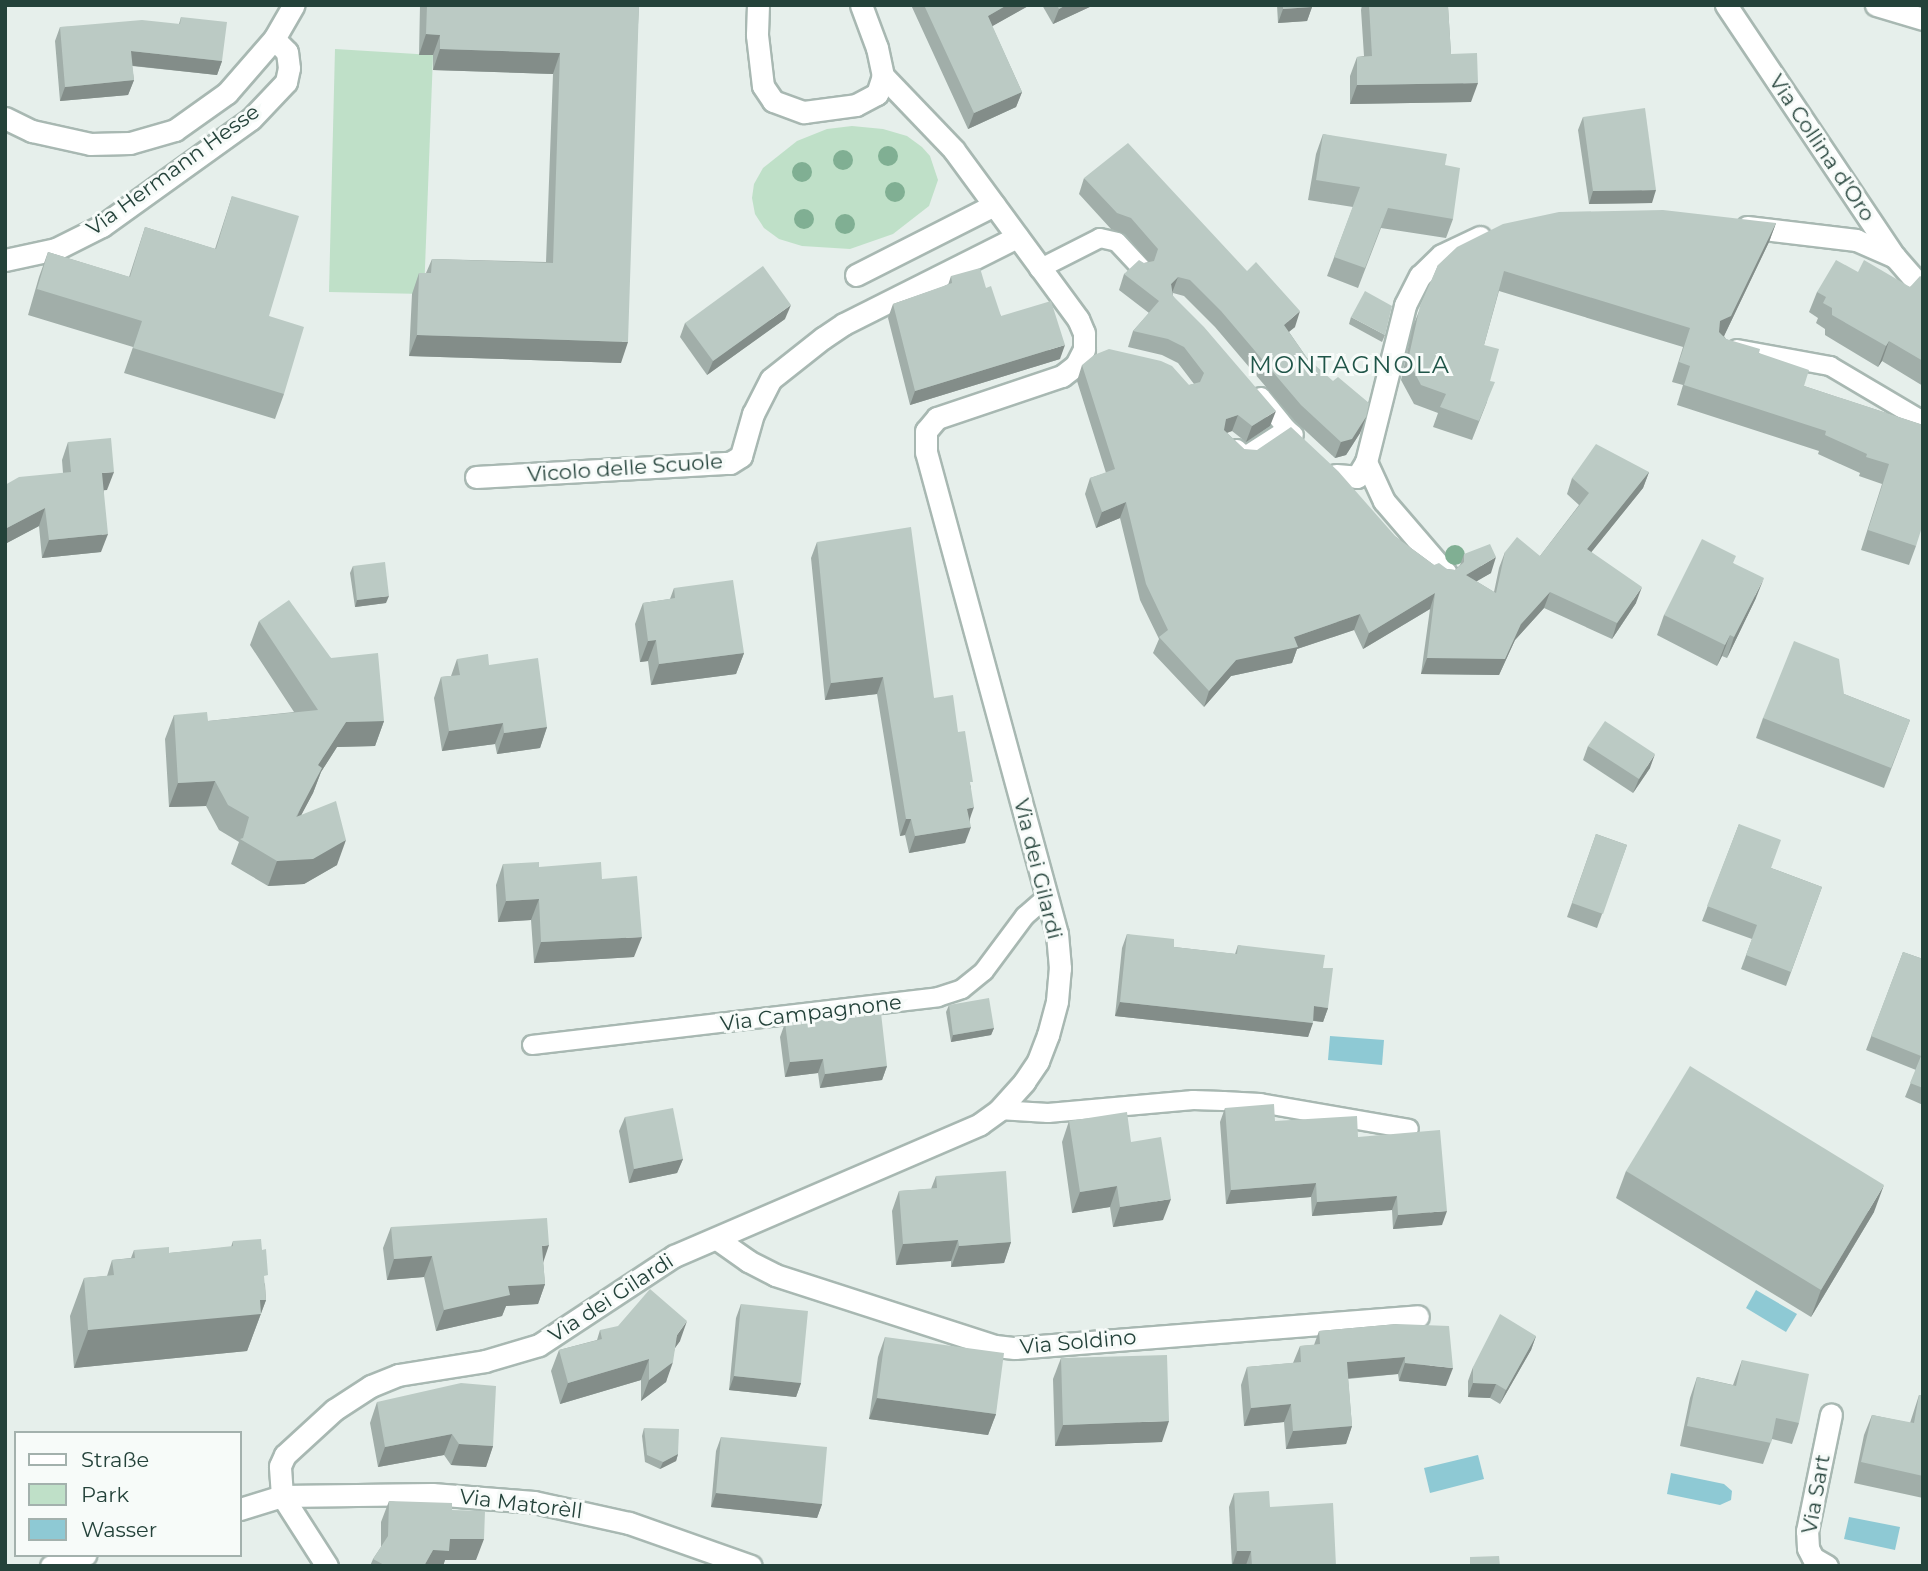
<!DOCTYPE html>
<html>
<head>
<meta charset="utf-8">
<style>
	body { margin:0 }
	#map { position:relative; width:1928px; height:1571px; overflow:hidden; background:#e6efeb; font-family:Montserrat,sans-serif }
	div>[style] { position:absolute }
	.green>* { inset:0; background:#bfe0c8 }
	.water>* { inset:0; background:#8ec9d4 }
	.roads { filter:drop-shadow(2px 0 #a8b8b2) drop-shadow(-2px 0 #a8b8b2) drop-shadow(0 2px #a8b8b2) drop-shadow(0 -2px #a8b8b2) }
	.lane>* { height:18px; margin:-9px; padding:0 9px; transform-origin:9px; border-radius:9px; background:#fff }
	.street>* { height:21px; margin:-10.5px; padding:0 10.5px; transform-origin:10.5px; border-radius:10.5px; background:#fff }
	.secondary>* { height:21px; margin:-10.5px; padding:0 10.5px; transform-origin:10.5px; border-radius:10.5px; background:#fff }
	.trees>* { width:20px; height:20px; margin:-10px; border-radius:50%; background:#80af93 }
	.wall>* { inset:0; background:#a1aea9 }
	.shaded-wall>* { inset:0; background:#838d89 }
	.building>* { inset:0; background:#bbcac4 }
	span { translate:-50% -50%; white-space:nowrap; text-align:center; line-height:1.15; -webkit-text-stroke:6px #f7fbf9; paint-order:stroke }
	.street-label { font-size:21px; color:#24423a }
	.quarter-label { font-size:24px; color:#1f5548; letter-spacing:2px }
	.frame { position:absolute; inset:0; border:7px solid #24423a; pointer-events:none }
	.legend { position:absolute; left:14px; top:1431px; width:228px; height:126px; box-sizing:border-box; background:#f7fbf9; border:2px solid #a3b1ad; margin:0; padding:9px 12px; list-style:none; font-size:21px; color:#24423a }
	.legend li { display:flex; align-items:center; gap:14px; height:35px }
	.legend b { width:35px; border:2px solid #a3b1ad }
</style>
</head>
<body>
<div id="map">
	<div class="green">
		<div style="clip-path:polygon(335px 49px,433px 55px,424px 294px,329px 292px)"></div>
		<div style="clip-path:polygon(852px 126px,883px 129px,907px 136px,922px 147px,930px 156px,938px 180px,929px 206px,893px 234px,850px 249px,802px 246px,779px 239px,764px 228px,755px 214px,752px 198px,754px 184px,763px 168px,797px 141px,827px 129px)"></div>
	</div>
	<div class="water">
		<div style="clip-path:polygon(1330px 1036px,1384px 1040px,1382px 1065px,1328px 1060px)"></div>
		<div style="clip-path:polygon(1756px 1290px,1797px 1314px,1786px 1332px,1746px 1308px)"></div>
		<div style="clip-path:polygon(1478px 1455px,1484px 1479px,1430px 1493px,1424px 1468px)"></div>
		<div style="clip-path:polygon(1671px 1473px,1724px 1484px,1732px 1491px,1731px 1500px,1720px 1505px,1667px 1494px)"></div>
		<div style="clip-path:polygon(1849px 1517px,1900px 1527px,1895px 1550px,1844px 1539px)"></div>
	</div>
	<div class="roads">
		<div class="lane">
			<div style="left:1039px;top:269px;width:68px;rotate:-26.9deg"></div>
			<div style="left:1100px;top:238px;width:17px;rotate:13deg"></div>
			<div style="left:1117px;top:242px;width:35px;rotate:47deg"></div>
			<div style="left:1737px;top:349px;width:95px;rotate:10.4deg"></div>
			<div style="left:1830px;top:366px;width:108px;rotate:30.6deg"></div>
			<div style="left:1261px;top:397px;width:41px;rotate:50.9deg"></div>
			<div style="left:1237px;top:449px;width:11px;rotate:41deg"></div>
			<div style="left:1245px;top:456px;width:50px;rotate:-32.7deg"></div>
			<div style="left:1287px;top:429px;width:9px;rotate:41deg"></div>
			<div style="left:532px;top:1045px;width:409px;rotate:-6.7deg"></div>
			<div style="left:938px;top:997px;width:25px;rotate:-18deg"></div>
			<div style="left:962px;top:989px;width:28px;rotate:-39deg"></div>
			<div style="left:984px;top:971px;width:69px;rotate:-53.3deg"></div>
			<div style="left:1025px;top:916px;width:30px;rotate:-41deg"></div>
			<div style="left:999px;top:1110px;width:49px;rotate:3.5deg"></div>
			<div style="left:1048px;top:1113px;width:146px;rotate:-5.1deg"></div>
			<div style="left:1193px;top:1100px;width:30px;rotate:2deg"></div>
			<div style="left:1223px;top:1101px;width:37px;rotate:3deg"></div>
			<div style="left:1260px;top:1103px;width:151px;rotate:9.9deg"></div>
		</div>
		<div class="street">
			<div style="left:758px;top:5px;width:30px;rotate:92deg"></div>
			<div style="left:757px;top:35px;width:51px;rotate:83.3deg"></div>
			<div style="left:763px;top:86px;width:18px;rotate:56deg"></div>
			<div style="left:773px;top:101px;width:33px;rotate:20deg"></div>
			<div style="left:804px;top:112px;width:52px;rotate:-7.7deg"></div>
			<div style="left:856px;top:105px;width:24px;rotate:-28deg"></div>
			<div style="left:877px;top:94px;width:19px;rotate:-72deg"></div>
			<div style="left:883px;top:76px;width:29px;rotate:-102deg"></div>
			<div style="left:877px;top:48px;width:46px;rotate:-110.4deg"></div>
			<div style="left:1876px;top:5px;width:49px;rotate:16.6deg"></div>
			<div style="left:1747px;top:227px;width:110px;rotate:6.8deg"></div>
			<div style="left:1856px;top:240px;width:43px;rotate:23.6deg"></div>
			<div style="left:5px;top:260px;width:52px;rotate:-12.2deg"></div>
			<div style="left:56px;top:249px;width:51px;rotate:-26.6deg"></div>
			<div style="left:102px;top:226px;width:183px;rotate:-35.7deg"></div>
			<div style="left:251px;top:119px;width:51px;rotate:-46.6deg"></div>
			<div style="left:286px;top:82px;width:14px;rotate:-78deg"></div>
			<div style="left:289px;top:68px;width:16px;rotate:-97deg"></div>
			<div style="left:287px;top:52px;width:18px;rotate:-135deg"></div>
			<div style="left:856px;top:275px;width:155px;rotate:-26.9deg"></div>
			<div style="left:1366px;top:462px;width:43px;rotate:65.2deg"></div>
			<div style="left:1384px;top:501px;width:95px;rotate:49.3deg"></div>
			<div style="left:1336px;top:475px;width:21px;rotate:5deg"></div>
			<div style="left:1357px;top:477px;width:17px;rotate:-59deg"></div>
			<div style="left:1366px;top:462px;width:162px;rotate:-76deg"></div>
			<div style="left:1405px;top:305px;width:33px;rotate:-63deg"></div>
			<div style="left:1420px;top:276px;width:30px;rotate:-44deg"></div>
			<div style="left:1442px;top:255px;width:42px;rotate:-25.3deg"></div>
			<div style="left:476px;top:477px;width:254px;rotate:-3.2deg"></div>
			<div style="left:730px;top:463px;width:13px;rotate:-32deg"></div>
			<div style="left:741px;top:456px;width:44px;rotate:-74.1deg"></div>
			<div style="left:753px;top:414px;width:39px;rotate:-63deg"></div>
			<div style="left:771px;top:379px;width:66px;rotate:-38.3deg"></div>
			<div style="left:823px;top:338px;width:25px;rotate:-34deg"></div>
			<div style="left:844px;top:324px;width:194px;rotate:-26.7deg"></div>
			<div style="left:717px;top:1239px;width:38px;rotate:35deg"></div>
			<div style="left:748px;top:1261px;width:30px;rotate:27deg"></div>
			<div style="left:775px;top:1275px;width:231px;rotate:17.9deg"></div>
			<div style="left:995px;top:1346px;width:20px;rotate:6deg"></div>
			<div style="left:1015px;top:1348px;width:404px;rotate:-4.5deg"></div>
			<div style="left:240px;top:1509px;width:44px;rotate:-17.2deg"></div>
			<div style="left:282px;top:1496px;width:150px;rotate:-0.8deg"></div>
			<div style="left:432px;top:1494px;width:102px;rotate:4.5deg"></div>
			<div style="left:534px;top:1502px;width:97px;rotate:12.5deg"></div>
			<div style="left:629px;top:1523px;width:129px;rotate:19.4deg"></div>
			<div style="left:51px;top:1566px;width:36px;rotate:-18deg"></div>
			<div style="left:327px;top:1566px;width:83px;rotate:-122.7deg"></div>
			<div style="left:282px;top:1496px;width:30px;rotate:-94deg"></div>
			<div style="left:280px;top:1466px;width:12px;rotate:-66deg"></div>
			<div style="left:285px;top:1455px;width:67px;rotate:-42.6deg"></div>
			<div style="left:334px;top:1410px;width:44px;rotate:-33deg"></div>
			<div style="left:371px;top:1386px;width:29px;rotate:-22deg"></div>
			<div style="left:398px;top:1375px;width:88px;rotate:-9.1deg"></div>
			<div style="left:485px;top:1361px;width:56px;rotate:-16.5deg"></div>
			<div style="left:539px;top:1345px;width:162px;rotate:-33.4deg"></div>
			<div style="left:674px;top:1256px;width:333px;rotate:-23.3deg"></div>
			<div style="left:980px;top:1124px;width:24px;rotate:-36deg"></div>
			<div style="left:999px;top:1110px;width:38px;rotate:-48deg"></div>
			<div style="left:1024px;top:1082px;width:25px;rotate:-56deg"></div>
			<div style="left:1038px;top:1061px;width:28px;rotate:-69deg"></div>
			<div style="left:1048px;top:1035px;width:35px;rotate:-75deg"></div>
			<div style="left:1057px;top:1001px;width:33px;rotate:-85deg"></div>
			<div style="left:1060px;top:968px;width:34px;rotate:-95deg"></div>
			<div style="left:1057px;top:934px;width:499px;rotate:-105.2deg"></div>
			<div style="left:926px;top:452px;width:21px;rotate:-90deg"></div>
			<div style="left:926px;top:431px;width:17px;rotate:-50deg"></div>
			<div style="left:937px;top:418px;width:132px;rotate:-18.6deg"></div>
			<div style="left:1062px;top:376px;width:18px;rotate:-38deg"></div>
			<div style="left:1076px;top:365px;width:18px;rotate:-63deg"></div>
			<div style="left:1084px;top:349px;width:16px;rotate:-90deg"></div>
			<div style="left:1084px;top:333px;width:15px;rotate:-113deg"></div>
			<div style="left:1078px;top:319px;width:210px;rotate:-126.3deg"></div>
			<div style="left:954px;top:150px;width:103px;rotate:-133.8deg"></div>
			<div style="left:1827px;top:1566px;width:16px;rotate:-150deg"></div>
			<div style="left:1813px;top:1558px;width:11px;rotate:-117deg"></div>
			<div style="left:1808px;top:1548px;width:17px;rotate:-93deg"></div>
			<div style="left:1807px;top:1531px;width:119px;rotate:-78.4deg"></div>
		</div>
		<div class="secondary">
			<div style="left:1726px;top:5px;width:303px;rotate:56.2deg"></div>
			<div style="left:1895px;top:257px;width:43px;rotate:48.8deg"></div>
			<div style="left:5px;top:118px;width:30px;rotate:26deg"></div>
			<div style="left:32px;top:131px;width:59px;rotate:12.6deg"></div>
			<div style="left:90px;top:144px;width:40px;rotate:-1.4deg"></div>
			<div style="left:130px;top:143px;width:47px;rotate:-16.1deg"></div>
			<div style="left:175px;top:130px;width:64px;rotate:-35.4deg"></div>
			<div style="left:227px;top:93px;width:72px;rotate:-49deg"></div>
			<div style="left:274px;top:39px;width:39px;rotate:-60deg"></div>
		</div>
	</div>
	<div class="trees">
		<div style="left:888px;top:156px"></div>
		<div style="left:843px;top:160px"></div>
		<div style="left:802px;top:172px"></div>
		<div style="left:895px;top:192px"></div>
		<div style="left:804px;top:219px"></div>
		<div style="left:845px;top:224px"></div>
		<div style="left:1455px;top:555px"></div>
	</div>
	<div class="wall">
		<div style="clip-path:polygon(420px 5px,639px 5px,621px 363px,409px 356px,412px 294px,419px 273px,426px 273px,432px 259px,546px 262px,553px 74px,433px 70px,433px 55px,419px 55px)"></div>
		<div style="clip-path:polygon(911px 5px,1030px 5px,992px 26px,1022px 92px,1016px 107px,968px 129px)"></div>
		<div style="clip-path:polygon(1042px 5px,1094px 5px,1053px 24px)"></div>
		<div style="clip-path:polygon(1277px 5px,1312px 5px,1312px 7px,1307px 21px,1278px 23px)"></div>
		<div style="clip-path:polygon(1362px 5px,1464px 5px,1448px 7px,1451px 54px,1471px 102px,1350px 104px,1350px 76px,1357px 57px,1364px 56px,1361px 10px)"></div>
		<div style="clip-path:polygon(181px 17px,222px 61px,217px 75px,132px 66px,134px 80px,128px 95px,60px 101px,55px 41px,60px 27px,179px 24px)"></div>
		<div style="clip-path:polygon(1583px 117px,1652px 203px,1589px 204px,1578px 130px)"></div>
		<div style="clip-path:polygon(1323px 134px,1445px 165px,1453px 219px,1446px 238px,1381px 228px,1358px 288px,1327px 276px,1353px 207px,1308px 200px,1316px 154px)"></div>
		<div style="clip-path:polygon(1084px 178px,1295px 327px,1289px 332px,1307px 358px,1366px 417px,1360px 433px,1346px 455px,1335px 458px,1295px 421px,1215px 327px,1184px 296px,1173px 293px,1173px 296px,1270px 426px,1246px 442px,1232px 431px,1227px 433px,1244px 449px,1396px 537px,1434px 565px,1447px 569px,1455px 570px,1460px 565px,1464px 554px,1491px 573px,1476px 581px,1494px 592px,1499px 568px,1505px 552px,1540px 556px,1579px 505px,1567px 494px,1572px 478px,1649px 472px,1643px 488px,1591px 552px,1636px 603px,1612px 639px,1544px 608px,1515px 640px,1499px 675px,1421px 674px,1430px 609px,1363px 649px,1354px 630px,1297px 649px,1292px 663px,1231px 676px,1204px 707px,1153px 653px,1159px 639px,1140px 600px,1120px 518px,1096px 528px,1085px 494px,1090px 478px,1106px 473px,1077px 381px,1082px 365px,1189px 385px,1194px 384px,1178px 363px,1162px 355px,1128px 347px,1133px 331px,1149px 313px,1119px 290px,1124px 274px,1144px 263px,1149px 262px,1125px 234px,1111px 229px,1079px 194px)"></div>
		<div style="clip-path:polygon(232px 196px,269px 316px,284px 394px,275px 419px,124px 373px,133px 347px,28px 315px,39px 277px,48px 252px,129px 277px,145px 227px,215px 249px)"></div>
		<div style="clip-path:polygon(1776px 223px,1769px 242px,1724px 336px,1726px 339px,1759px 353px,1804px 386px,1923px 425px,1916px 546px,1909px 565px,1861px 550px,1882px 484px,1859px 476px,1860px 473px,1818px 454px,1819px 451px,1677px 405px,1683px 385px,1672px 382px,1683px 347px,1499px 291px,1484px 345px,1490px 381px,1487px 402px,1472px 440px,1433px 427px,1438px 413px,1414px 404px,1401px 380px,1413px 326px,1438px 265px)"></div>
		<div style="clip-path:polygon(1858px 272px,1910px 287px,1923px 278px,1923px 386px,1882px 361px,1878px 367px,1825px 335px,1825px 329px,1816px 323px,1818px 318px,1809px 312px,1817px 292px)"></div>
		<div style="clip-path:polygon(951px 276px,986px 288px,1001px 316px,1060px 359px,910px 405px,888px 318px,893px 304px,948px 285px)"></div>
		<div style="clip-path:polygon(1351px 317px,1385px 335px,1382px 342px,1349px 324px)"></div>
		<div style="clip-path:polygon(785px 319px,707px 375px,680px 337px,685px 323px)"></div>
		<div style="clip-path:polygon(68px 442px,107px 490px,104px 490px,101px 552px,42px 558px,39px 526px,5px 544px,5px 485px,63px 473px,62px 460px)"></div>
		<div style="clip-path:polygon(817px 542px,934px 698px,971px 787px,970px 821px,965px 843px,909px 853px,905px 835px,900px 836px,877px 694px,825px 700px,811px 558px)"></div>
		<div style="clip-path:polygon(1733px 563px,1756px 598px,1727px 658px,1722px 656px,1717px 666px,1657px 635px,1664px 615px)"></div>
		<div style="clip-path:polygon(353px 566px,386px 603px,355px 607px,350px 573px)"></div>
		<div style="clip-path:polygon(674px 588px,744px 653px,736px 674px,651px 685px,648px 661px,640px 662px,635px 624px,643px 603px,670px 599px)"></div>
		<div style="clip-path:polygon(259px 621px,331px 658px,384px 721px,375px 746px,337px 747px,321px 772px,313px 793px,301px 815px,337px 865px,304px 884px,268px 886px,231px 864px,239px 842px,219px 830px,206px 806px,169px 807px,165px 739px,174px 715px,208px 721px,294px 712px,250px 645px)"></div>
		<div style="clip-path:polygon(457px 659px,489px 665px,547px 727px,540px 748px,497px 754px,495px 744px,442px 751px,434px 698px,441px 677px,451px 676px)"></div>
		<div style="clip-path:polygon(1844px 694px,1910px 720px,1884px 788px,1756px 738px,1763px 718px)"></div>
		<div style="clip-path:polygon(1588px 746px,1650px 768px,1633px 793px,1583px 760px)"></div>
		<div style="clip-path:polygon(1739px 824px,1771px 868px,1822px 887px,1786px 986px,1741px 969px,1752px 939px,1702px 921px)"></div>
		<div style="clip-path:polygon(1596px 834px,1627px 845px,1597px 928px,1567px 917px)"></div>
		<div style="clip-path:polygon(503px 864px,539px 867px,602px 879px,634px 957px,534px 963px,531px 920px,498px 922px,496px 885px)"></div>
		<div style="clip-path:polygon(1127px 934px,1174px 947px,1235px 954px,1238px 945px,1323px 968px,1328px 1008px,1323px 1022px,1313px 1021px,1308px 1037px,1115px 1016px,1122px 948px)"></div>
		<div style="clip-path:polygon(1903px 952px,1923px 959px,1923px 1105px,1905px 1097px,1916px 1070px,1866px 1050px)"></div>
		<div style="clip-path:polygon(949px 1005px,994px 1028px,991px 1035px,951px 1042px,946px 1012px)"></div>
		<div style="clip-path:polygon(785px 1023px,887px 1066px,882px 1080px,820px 1088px,818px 1073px,785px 1077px,780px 1037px)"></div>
		<div style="clip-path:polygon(1225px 1108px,1275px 1121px,1358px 1137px,1442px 1225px,1393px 1229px,1392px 1210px,1312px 1216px,1311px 1197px,1226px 1204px,1220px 1122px)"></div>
		<div style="clip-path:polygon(625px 1117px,683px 1159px,677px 1173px,629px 1183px,619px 1131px)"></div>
		<div style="clip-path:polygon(1069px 1121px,1131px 1142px,1163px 1220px,1113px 1227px,1110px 1207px,1072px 1213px,1062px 1142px)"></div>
		<div style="clip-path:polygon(1626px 1171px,1874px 1212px,1811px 1317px,1616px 1198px)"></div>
		<div style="clip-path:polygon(936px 1176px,1011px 1242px,1004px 1263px,951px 1267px,951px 1261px,896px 1265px,892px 1211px,899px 1191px,931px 1189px)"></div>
		<div style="clip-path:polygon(391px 1227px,543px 1261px,545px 1284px,538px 1304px,506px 1306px,502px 1316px,436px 1331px,424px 1277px,387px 1280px,383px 1248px)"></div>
		<div style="clip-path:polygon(233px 1241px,265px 1284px,266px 1300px,247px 1351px,74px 1368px,70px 1316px,84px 1278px,107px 1276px,112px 1260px,131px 1258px,134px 1250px,169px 1253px,231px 1247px)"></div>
		<div style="clip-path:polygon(741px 1304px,801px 1383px,796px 1397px,729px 1390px,736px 1318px)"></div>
		<div style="clip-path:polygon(1397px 1324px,1446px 1386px,1399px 1381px,1398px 1374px,1348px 1379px,1352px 1426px,1346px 1444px,1286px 1449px,1284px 1422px,1244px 1426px,1241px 1385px,1247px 1367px,1293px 1363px,1300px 1346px,1314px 1345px,1319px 1331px)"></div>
		<div style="clip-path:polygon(600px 1330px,680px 1341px,675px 1348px,666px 1382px,641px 1401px,641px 1380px,560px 1404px,551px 1371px,559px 1350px,597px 1340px)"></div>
		<div style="clip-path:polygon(1536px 1336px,1531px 1350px,1500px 1404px,1490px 1398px,1468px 1397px,1468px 1381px,1473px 1367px)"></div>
		<div style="clip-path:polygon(885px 1337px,996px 1414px,988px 1435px,869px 1419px,878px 1357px)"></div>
		<div style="clip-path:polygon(1061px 1358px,1162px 1442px,1055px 1446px,1053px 1379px)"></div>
		<div style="clip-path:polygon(1742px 1360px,1799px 1423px,1792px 1444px,1772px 1439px,1763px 1464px,1680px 1446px,1690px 1398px,1697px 1377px,1733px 1385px)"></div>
		<div style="clip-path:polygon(1919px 1395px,1923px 1396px,1923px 1498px,1854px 1483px,1864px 1435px,1872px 1415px,1910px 1423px)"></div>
		<div style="clip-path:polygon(377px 1402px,493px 1446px,486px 1467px,451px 1465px,444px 1455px,378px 1467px,370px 1423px)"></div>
		<div style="clip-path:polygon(644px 1428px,678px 1454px,676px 1461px,660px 1469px,645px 1462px,642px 1436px)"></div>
		<div style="clip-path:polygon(721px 1437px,822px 1504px,817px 1518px,711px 1507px,716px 1451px)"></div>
		<div style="clip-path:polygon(1234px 1493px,1270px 1507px,1336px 1566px,1232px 1566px,1229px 1507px)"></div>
		<div style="clip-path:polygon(389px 1501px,452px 1510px,476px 1560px,445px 1560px,443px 1566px,370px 1566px,373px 1559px,381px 1547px,381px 1522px)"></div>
	</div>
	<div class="shaded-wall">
		<div style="clip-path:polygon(1007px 5px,1030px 5px,982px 32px,988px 16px)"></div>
		<div style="clip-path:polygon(1066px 5px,1094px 5px,1053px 24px,1059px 9px)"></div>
		<div style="clip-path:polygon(1312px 7px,1307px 21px,1278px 23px,1283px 9px)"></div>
		<div style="clip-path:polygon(426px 34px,440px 35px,433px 55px,419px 55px)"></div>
		<div style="clip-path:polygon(440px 49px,560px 53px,553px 74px,433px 70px)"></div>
		<div style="clip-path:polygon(131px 51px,222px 61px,217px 75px,126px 65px)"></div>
		<div style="clip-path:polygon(134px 80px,128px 95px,60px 101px,65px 87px)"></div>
		<div style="clip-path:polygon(1478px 83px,1471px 102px,1350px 104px,1357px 85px)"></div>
		<div style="clip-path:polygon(1022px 92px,1016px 107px,968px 129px,974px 113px)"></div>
		<div style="clip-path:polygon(1656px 190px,1652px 203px,1589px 204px,1593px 191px)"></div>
		<div style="clip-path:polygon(1776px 223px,1769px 242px,1724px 336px,1713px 340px,1720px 321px)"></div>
		<div style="clip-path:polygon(1178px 277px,1172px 293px,1171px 284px)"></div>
		<div style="clip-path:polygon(791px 305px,785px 319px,707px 375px,713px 361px)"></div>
		<div style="clip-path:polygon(1300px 311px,1295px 327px,1278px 340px,1284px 325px)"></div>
		<div style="clip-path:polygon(417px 335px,628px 342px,621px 363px,409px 356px)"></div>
		<div style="clip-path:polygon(1889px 341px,1882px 361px,1878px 367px,1886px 346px)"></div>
		<div style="clip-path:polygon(1065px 345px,1060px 359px,910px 405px,915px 391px)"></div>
		<div style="clip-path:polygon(1276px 411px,1270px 426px,1246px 442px,1252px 426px)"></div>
		<div style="clip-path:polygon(1238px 415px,1232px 431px,1220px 435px,1226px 419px)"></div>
		<div style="clip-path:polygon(1366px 417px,1360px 433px,1346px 455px,1335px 458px,1341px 442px)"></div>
		<div style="clip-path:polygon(114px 472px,107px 490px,96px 491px,102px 473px)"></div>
		<div style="clip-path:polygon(1649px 472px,1643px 488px,1581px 565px,1587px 549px)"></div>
		<div style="clip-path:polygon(1126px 502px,1120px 518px,1096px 528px,1102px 512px)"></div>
		<div style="clip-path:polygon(45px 508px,39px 526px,5px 544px,5px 529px)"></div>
		<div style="clip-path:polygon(108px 534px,101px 552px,42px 558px,49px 540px)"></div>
		<div style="clip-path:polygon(1496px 557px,1491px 573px,1460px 591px,1466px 575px)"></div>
		<div style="clip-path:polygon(1764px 578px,1756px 598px,1727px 658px,1734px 637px)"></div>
		<div style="clip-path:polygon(1642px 587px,1636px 603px,1612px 639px,1617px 623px)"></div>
		<div style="clip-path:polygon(1550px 592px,1544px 608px,1515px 640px,1499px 675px,1421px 674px,1427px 658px,1521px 624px)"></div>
		<div style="clip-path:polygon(1435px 593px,1430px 609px,1363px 649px,1369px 633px)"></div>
		<div style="clip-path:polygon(389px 596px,386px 603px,355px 607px,357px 600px)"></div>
		<div style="clip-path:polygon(1360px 614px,1354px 630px,1297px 649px,1292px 663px,1231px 676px,1204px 707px,1209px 691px,1236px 660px,1294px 637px)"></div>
		<div style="clip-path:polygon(1730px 635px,1722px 656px,1717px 666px,1725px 645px)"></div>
		<div style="clip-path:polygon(656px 640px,648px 661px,640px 662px,648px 641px)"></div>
		<div style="clip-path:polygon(744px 653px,736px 674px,651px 685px,659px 664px)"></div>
		<div style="clip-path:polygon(883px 677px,877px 694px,825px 700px,831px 683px)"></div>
		<div style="clip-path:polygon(384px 721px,375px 746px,337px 747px,321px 772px,313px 793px,287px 842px,318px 765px,346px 722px)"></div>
		<div style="clip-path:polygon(503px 723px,495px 744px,442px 751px,449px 731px)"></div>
		<div style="clip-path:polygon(547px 727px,540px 748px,497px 754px,504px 733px)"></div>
		<div style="clip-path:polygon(1655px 754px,1650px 768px,1633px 793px,1639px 779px)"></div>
		<div style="clip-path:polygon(215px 781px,206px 806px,169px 807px,178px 783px)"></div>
		<div style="clip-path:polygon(974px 807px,968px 824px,967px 809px)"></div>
		<div style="clip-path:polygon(906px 819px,911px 819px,905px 835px,900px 836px)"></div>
		<div style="clip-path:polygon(971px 827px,965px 843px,909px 853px,915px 836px)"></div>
		<div style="clip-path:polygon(346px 840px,337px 865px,304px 884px,268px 886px,277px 861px)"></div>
		<div style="clip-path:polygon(539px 899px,531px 920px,498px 922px,506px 901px)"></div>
		<div style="clip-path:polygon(642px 937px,634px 957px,534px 963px,541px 942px)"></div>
		<div style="clip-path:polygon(1120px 1002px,1313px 1023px,1308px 1037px,1115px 1016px)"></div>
		<div style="clip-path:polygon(1314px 1006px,1328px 1008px,1323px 1022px,1309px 1020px)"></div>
		<div style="clip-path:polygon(994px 1028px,991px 1035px,951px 1042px,953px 1035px)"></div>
		<div style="clip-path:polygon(823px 1059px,818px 1073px,785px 1077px,790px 1062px)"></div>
		<div style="clip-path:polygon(887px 1066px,882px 1080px,820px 1088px,825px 1074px)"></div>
		<div style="clip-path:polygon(683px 1159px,677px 1173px,629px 1183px,634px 1169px)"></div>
		<div style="clip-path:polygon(1316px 1183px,1311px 1197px,1226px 1204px,1231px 1190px)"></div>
		<div style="clip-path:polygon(1884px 1185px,1874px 1212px,1811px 1317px,1821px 1290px)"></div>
		<div style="clip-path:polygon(1117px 1186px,1110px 1207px,1072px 1213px,1080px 1192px)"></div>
		<div style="clip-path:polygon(1397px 1196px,1392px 1210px,1312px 1216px,1317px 1202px)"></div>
		<div style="clip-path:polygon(1171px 1199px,1163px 1220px,1113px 1227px,1120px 1207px)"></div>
		<div style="clip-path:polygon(1447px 1211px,1442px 1225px,1393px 1229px,1398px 1215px)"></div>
		<div style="clip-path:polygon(958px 1240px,951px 1261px,896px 1265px,903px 1244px)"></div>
		<div style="clip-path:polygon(1011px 1242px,1004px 1263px,951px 1267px,959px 1246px)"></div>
		<div style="clip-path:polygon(549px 1245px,542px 1266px,542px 1246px)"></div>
		<div style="clip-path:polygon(432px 1256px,424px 1277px,387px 1280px,394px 1259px)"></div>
		<div style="clip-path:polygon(545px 1284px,538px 1304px,506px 1306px,502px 1316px,436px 1331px,444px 1310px,508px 1286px)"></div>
		<div style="clip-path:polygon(260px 1300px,266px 1300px,247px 1351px,74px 1368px,88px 1330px)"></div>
		<div style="clip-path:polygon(687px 1321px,680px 1341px,669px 1356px,677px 1335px)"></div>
		<div style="clip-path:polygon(1536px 1336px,1531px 1350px,1500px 1404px,1506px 1390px)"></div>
		<div style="clip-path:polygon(1405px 1357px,1398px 1374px,1340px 1379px,1347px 1362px)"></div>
		<div style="clip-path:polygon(649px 1359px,641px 1380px,560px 1404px,568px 1383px)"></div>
		<div style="clip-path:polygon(673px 1362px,666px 1382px,641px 1401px,649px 1380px)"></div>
		<div style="clip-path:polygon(1405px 1363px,1453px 1368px,1446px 1386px,1399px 1381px)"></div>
		<div style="clip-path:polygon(734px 1376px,801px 1383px,796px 1397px,729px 1390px)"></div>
		<div style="clip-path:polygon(1473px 1383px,1496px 1384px,1490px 1398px,1468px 1397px)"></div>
		<div style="clip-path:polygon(877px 1398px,996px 1414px,988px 1435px,869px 1419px)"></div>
		<div style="clip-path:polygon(1291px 1404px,1284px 1422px,1244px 1426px,1251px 1408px)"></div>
		<div style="clip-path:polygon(1169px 1421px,1162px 1442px,1055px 1446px,1063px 1425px)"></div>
		<div style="clip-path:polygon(1352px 1426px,1346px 1444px,1286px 1449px,1293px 1431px)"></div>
		<div style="clip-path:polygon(452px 1434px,444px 1455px,378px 1467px,385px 1447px)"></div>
		<div style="clip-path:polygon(459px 1444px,493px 1446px,486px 1467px,451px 1465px)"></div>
		<div style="clip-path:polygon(678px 1454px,676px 1461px,660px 1469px,663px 1462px)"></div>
		<div style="clip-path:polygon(716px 1493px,822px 1504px,817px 1518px,711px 1507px)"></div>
		<div style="clip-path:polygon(450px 1539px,484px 1539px,476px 1560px,445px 1560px,443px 1566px,424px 1566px,433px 1550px)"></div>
		<div style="clip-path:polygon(1237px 1551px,1251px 1551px,1246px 1565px,1232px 1566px)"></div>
	</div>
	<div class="building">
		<div style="clip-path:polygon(427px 5px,639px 5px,628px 342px,417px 335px,419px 273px,431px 273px,432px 259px,553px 263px,560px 53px,440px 49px,440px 35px,426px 34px)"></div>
		<div style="clip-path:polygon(924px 5px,1007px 5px,988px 16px,1022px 92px,974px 113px)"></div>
		<div style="clip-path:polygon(1057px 5px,1066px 5px,1059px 9px)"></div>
		<div style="clip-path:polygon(1283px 5px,1312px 5px,1312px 7px,1283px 9px)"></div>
		<div style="clip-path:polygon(1369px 5px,1448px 5px,1451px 54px,1477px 53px,1478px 83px,1357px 85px,1357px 57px,1372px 56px)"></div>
		<div style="clip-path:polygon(181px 17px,227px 22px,222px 61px,131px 51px,134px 80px,65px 87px,60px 27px,142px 20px,180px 24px)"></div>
		<div style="clip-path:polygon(1645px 108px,1656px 190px,1593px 191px,1583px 117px)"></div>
		<div style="clip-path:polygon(1323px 134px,1447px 154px,1445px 165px,1460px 168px,1453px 219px,1388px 208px,1365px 268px,1334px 257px,1360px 187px,1316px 180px)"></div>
		<div style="clip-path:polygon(1128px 143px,1247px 271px,1256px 262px,1300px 311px,1284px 325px,1307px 358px,1333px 381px,1338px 377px,1369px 403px,1366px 417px,1352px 439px,1341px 442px,1301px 405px,1221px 311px,1190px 280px,1178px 277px,1171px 284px,1173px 296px,1204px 327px,1276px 411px,1252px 426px,1238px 415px,1226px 419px,1224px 430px,1244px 449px,1257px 450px,1291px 427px,1338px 471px,1396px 537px,1434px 565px,1439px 563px,1447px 569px,1455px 570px,1464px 562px,1464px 554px,1490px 544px,1496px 557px,1466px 575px,1496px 593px,1505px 552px,1517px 537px,1540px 556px,1589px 493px,1572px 478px,1596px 444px,1649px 472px,1587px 549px,1642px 587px,1617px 623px,1550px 592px,1521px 624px,1505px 659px,1427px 658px,1435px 593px,1369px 633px,1360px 614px,1294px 637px,1298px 647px,1236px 660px,1209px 691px,1159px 637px,1168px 630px,1146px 584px,1126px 502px,1102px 512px,1090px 478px,1115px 469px,1082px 365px,1094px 355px,1109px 349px,1161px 361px,1172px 366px,1189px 385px,1200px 382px,1204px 373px,1184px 347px,1168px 339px,1133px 331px,1159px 301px,1124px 274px,1139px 260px,1144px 263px,1154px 261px,1158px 249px,1131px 218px,1117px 213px,1084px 178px)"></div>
		<div style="clip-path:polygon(232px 196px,299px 216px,269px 316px,304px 327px,284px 394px,133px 348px,142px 321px,37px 289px,48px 252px,130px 277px,145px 227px,216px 249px)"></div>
		<div style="clip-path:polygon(1663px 210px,1776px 223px,1731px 316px,1720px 321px,1719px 332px,1726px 339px,1760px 349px,1759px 353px,1809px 370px,1804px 386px,1923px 425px,1923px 524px,1916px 546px,1868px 530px,1889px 464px,1866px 457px,1867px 454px,1825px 435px,1826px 431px,1684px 385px,1690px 366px,1679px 362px,1690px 328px,1504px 271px,1484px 345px,1499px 349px,1490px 381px,1495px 382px,1479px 421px,1440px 407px,1446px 394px,1421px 385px,1408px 360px,1420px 306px,1438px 265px,1457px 247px,1503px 224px,1559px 212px)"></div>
		<div style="clip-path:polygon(1836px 260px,1858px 272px,1864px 260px,1910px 287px,1920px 276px,1923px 278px,1923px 361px,1889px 341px,1886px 346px,1832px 315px,1832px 308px,1823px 303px,1826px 297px,1817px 292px)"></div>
		<div style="clip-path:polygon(763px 266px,791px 305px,713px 361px,685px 323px)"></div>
		<div style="clip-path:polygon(980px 268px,986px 288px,991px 286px,1001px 316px,1051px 301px,1065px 345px,915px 391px,893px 304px,952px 283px,951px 276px)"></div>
		<div style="clip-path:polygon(1365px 291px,1392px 306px,1385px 335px,1351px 317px)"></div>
		<div style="clip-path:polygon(111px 438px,114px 472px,102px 473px,108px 534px,49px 540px,45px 508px,5px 529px,5px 485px,19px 477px,71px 472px,68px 442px)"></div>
		<div style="clip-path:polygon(911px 527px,934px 698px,953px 695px,958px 732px,965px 731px,973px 782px,970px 782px,974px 807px,967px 809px,971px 827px,915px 836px,911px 819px,906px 819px,883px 677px,831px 683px,817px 542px)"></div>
		<div style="clip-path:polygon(1702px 539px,1736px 556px,1733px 563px,1764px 578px,1734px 637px,1730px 635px,1725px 645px,1664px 615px)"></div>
		<div style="clip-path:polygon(385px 562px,389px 596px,357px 600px,353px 566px)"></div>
		<div style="clip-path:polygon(733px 580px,744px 653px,659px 664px,656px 640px,648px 641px,643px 603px,675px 598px,674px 588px)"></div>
		<div style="clip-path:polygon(289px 600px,331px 658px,378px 653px,384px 721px,346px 722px,318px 765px,322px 768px,296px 817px,336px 801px,346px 840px,313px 859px,277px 861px,240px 839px,243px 838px,249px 817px,228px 805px,215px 781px,178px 783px,174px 715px,207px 712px,208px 721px,318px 710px,259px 621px)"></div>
		<div style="clip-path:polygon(1794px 641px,1839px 659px,1844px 694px,1910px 720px,1891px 768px,1763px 718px)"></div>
		<div style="clip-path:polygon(488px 654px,489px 665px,538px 658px,547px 727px,504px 733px,503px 723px,449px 731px,441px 677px,460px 675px,457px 659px)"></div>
		<div style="clip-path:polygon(1605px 721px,1655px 754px,1639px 779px,1588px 746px)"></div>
		<div style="clip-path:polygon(1739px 824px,1781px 840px,1771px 868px,1822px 887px,1791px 972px,1746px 955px,1757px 925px,1707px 906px)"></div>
		<div style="clip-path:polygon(1596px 834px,1627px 845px,1603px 914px,1572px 903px)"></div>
		<div style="clip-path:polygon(539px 862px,539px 867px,601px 862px,602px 879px,637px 876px,642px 937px,541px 942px,539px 899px,506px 901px,503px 864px)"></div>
		<div style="clip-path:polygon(1127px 934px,1174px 939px,1174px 947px,1237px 954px,1238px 945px,1325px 955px,1323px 968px,1333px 968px,1328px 1008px,1314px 1006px,1313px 1023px,1120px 1002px)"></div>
		<div style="clip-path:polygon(1903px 952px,1923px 959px,1923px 1088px,1910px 1083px,1921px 1056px,1871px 1036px)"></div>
		<div style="clip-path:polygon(989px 998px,994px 1028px,953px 1035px,949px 1005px)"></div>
		<div style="clip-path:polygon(881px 1013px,887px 1066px,825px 1074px,823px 1059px,790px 1062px,785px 1023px)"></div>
		<div style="clip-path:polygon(1690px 1066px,1884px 1185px,1821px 1290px,1626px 1171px)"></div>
		<div style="clip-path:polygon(1274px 1104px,1275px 1121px,1357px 1116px,1358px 1137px,1440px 1130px,1447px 1211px,1398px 1215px,1397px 1196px,1317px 1202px,1316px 1183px,1231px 1190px,1225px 1108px)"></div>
		<div style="clip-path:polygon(673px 1108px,683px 1159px,634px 1169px,625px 1117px)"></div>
		<div style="clip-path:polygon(1127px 1112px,1131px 1142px,1161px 1137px,1171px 1199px,1120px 1207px,1117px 1186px,1080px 1192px,1069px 1121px)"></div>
		<div style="clip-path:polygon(1006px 1171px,1011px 1242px,959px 1246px,958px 1240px,903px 1244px,899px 1191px,937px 1188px,936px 1176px)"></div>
		<div style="clip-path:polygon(547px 1218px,549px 1245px,542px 1246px,545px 1284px,508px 1286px,510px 1295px,444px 1310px,432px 1256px,394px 1259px,391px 1227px)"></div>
		<div style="clip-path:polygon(261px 1239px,262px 1250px,266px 1249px,268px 1275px,264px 1276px,266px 1300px,260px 1300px,261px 1314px,88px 1330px,84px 1278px,114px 1275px,112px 1260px,135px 1258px,134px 1250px,169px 1247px,169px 1253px,233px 1246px,233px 1241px)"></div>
		<div style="clip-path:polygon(650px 1289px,687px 1321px,677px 1335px,673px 1362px,649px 1380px,649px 1359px,568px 1383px,559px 1350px,602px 1339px,600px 1330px,618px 1326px)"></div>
		<div style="clip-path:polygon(741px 1304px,808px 1311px,801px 1383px,734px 1376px)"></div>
		<div style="clip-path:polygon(1500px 1314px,1536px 1336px,1506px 1390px,1496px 1384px,1473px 1383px,1473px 1367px)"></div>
		<div style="clip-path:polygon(1397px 1324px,1449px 1326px,1453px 1368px,1405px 1363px,1405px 1357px,1347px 1362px,1352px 1426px,1293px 1431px,1291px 1404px,1251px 1408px,1247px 1367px,1301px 1362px,1300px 1346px,1320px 1344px,1319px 1331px)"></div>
		<div style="clip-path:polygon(885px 1337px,1004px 1353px,996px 1414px,877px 1398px)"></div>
		<div style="clip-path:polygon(1167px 1355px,1169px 1421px,1063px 1425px,1061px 1358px)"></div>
		<div style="clip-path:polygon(1742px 1360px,1809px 1374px,1799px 1423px,1776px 1418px,1771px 1443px,1687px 1426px,1697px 1377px,1736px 1386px)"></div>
		<div style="clip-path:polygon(461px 1383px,496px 1386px,493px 1446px,459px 1444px,452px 1434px,385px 1447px,377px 1402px)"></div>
		<div style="clip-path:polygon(1919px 1395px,1923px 1396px,1923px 1476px,1861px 1462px,1872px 1415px,1914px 1423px)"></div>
		<div style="clip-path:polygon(644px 1428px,679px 1429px,678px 1454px,663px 1462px,647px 1455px)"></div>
		<div style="clip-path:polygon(721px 1437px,827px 1447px,822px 1504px,716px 1493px)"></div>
		<div style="clip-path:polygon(1269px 1491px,1270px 1507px,1333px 1503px,1336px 1566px,1252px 1566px,1251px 1551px,1237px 1551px,1234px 1493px)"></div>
		<div style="clip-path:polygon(389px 1501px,452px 1503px,452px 1510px,485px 1511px,484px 1539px,450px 1539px,449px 1551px,433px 1550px,424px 1566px,386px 1566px,373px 1559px,388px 1536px)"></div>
		<div style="clip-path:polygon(1499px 1556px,1500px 1566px,1470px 1566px,1470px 1557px)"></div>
	</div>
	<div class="street-label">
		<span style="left:1822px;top:148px;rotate:56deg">Via Collina d'Oro</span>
		<span style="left:173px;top:170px;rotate:-36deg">Via Hermann Hesse</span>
		<span style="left:625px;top:468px;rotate:-4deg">Vicolo delle Scuole</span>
		<span style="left:1038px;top:869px;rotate:76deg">Via dei Gilardi</span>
		<span style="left:811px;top:1013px;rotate:-7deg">Via Campagnone</span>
		<span style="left:611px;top:1298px;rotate:-33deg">Via dei Gilardi</span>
		<span style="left:1078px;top:1342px;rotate:-5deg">Via Soldino</span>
		<span style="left:1816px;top:1494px;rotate:-80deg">Via Sart</span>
		<span style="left:521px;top:1504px;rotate:7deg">Via Matorèll</span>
	</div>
	<div class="quarter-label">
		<span style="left:1350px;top:365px">MONTAGNOLA</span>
	</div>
	<div class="frame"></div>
	<ul class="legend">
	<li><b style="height:9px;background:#fff"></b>Straße</li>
	<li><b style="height:19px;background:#bfe0c8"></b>Park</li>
	<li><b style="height:19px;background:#8ec9d4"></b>Wasser</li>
	</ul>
</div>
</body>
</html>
